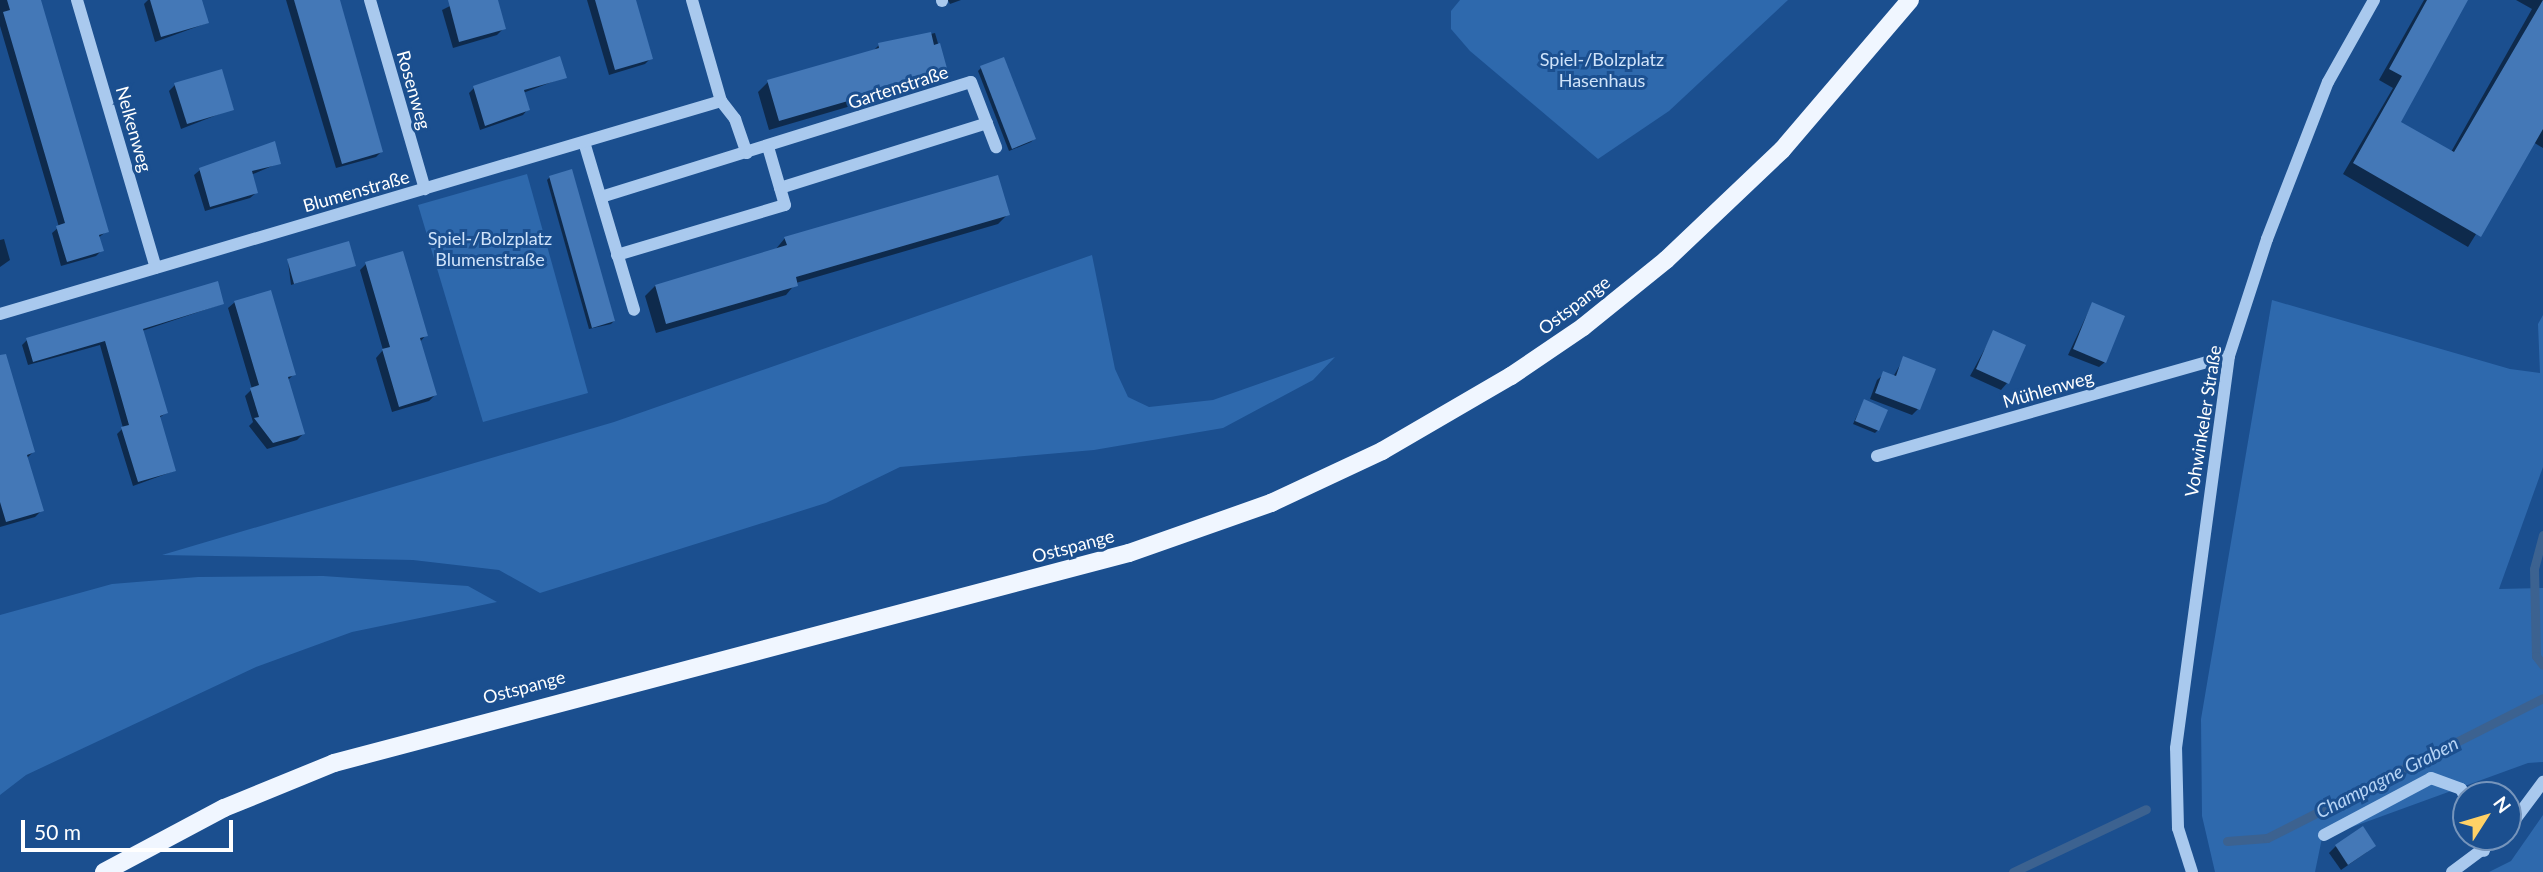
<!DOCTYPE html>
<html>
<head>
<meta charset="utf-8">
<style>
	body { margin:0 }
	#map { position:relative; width:2543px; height:872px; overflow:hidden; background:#1b4f8f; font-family:Lato,sans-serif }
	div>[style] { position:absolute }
	.green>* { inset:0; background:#2e69ad }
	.shadow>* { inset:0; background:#0007 }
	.stream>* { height:9px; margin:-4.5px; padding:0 4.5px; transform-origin:4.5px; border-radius:4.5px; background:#3c6290 }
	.building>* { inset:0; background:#4478b7 }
	.minor>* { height:12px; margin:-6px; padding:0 6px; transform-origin:6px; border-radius:6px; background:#a9c9ee }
	.major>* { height:18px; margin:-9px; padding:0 9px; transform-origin:9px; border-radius:9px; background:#f0f6ff }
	span { translate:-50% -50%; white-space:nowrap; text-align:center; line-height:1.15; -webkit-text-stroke:6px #1b4f8f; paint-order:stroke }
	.park-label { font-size:18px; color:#cfe3fa }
	.street-label { font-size:18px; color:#fff }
	.water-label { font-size:19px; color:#b5d3f5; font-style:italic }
	.north { position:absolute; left:2452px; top:781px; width:70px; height:70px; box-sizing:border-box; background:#1b4f8f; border:2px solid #7695bc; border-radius:50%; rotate:53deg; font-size:19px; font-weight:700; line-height:28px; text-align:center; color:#fff }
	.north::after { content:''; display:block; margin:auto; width:24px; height:32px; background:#ffd166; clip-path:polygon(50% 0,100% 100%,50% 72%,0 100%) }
	.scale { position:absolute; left:21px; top:820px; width:212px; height:32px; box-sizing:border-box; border:4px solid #fff; border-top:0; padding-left:9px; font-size:21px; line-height:24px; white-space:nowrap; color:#fff; -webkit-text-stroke:5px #1b4f8f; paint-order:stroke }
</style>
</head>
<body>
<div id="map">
	<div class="green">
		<div style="clip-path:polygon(1460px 0,1788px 0,1669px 111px,1598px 159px,1470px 51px,1451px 29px,1451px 11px)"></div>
		<div style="clip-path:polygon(527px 174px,588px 393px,483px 422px,418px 205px)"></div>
		<div style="clip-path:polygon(1092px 255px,1115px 369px,1128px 397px,1149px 407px,1213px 400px,1335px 357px,1313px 380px,1223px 428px,1094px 450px,900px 467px,826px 503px,540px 593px,499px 570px,413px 560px,162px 555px,614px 422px)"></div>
		<div style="clip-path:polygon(2272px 300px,2510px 369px,2540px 373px,2538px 324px,2543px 315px,2543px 467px,2499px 589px,2543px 588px,2543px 762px,2528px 763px,2322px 838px,2315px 872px,2215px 872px,2202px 816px,2201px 719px)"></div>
		<div style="clip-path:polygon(323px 576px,468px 586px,497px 602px,352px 632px,256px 667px,26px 775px,0 795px,0 615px,112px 584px,198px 577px)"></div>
		<div style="clip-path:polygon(2543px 815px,2543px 872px,2489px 872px,2511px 861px)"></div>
	</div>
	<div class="shadow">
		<div style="clip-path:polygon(0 0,39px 0,107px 231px,98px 238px,102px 250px,96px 256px,61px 266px,52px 233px,59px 227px,0 26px)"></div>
		<div style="clip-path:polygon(148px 0,200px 0,207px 23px,155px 42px,144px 4px)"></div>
		<div style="clip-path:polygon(286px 0,337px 0,382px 151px,376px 157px,336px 168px)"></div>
		<div style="clip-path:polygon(462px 0,496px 0,504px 28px,497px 35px,453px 48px,442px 10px)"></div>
		<div style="clip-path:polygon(587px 0,634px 0,651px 58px,645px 64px,609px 75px)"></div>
		<div style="clip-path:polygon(948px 0,961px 0,950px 4px)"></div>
		<div style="clip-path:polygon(2424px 0,2466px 0,2399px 122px,2451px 152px,2532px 9px,2516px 0,2543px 0,2543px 148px,2533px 142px,2468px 247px,2343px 174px,2393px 88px,2379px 80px)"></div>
		<div style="clip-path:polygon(935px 33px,946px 71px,936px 81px,769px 130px,758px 92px,768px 82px,873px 51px,879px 45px)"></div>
		<div style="clip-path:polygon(981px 68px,1034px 139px,1031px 142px,1009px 151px,978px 71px)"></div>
		<div style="clip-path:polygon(565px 77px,523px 93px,528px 109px,523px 115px,480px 130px,469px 93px,474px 88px)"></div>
		<div style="clip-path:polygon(175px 85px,232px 109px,181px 129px,169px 91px)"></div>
		<div style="clip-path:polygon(279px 163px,251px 175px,256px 193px,250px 198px,205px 211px,194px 175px,200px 170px)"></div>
		<div style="clip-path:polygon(550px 177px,614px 321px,611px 324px,589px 329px,547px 180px)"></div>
		<div style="clip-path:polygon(1008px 214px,998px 224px,796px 283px,786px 295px,656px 333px,645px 296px,655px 286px,775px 250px,785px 238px)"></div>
		<div style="clip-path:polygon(4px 239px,10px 260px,0 267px,0 240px)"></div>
		<div style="clip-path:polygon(288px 261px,354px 265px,291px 285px)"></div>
		<div style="clip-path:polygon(366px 264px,426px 335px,420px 342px,435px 395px,429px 401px,392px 412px,376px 358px,383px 350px,360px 270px)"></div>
		<div style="clip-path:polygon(235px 302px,294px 374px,288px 380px,303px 434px,297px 440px,267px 449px,249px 426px,253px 422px,245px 396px,252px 389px,228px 308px)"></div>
		<div style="clip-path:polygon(222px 304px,142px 331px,166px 413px,159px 418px,174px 471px,133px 486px,117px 434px,123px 428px,100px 345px,28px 365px,22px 345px,27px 340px)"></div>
		<div style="clip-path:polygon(2092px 304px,2105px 362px,2099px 367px,2068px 355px)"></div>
		<div style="clip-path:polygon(1994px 332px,2007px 383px,2001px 390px,1970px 376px)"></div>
		<div style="clip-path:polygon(1904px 358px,1918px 409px,1912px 415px,1870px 399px,1877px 380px,1884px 374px,1893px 377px)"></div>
		<div style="clip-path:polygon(0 372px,33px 452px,26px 459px,42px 510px,35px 517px,0 527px)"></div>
		<div style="clip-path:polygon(1864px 401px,1878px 430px,1875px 433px,1853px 424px)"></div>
		<div style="clip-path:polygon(2336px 846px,2367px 852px,2341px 870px,2329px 853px)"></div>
	</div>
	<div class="stream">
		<div style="left:2543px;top:535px;width:35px;rotate:105deg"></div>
		<div style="left:2534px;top:569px;width:87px;rotate:88.7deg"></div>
		<div style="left:2536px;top:656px;width:11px;rotate:52deg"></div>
		<div style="left:2227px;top:841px;width:40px;rotate:-4.3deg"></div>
		<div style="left:2267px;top:838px;width:309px;rotate:-26.9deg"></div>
		<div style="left:2013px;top:872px;width:147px;rotate:-25.3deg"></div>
	</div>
	<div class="building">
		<div style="clip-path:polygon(7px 0,41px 0,109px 232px,99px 235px,104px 251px,67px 262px,56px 226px,65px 223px,3px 12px,10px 10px)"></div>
		<div style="clip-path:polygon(150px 0,202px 0,209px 23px,161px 37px)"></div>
		<div style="clip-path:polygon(294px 0,340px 0,383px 152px,342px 164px)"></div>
		<div style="clip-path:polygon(448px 0,498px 0,506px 29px,459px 42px)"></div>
		<div style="clip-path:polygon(595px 0,636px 0,653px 59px,615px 70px)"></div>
		<div style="clip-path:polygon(2427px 0,2468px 0,2401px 122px,2454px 152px,2543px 0,2543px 129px,2481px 237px,2353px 163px,2402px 76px,2389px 69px)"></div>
		<div style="clip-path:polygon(931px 32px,934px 45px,940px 43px,948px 72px,779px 121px,767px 80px,879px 48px,878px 43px)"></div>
		<div style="clip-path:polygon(560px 56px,567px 78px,524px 90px,530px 110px,485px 126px,473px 86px)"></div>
		<div style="clip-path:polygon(1004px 57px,1036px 139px,1012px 149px,980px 66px)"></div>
		<div style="clip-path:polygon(222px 69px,234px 110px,187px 124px,174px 83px)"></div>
		<div style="clip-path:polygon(275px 141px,281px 164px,252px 171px,258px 193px,210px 207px,199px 168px)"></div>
		<div style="clip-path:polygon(572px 169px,615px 321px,592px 328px,549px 176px)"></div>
		<div style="clip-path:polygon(998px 175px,1010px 215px,796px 277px,798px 286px,666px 324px,655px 285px,787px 245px,784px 237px)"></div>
		<div style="clip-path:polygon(349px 241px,356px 266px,294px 284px,287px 259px)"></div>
		<div style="clip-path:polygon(403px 251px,428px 336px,420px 338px,437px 395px,399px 407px,382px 349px,390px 347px,365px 262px)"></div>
		<div style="clip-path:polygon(218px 281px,224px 304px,143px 329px,168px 413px,160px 416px,176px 471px,138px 482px,121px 427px,129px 425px,105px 341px,33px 362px,26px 338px)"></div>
		<div style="clip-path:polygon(271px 290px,296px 375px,288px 377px,305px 434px,273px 443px,254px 418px,259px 417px,250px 388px,259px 385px,234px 301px)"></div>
		<div style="clip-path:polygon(2092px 302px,2125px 316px,2106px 363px,2073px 349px)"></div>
		<div style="clip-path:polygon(1993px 330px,2026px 345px,2009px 384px,1976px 369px)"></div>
		<div style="clip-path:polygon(6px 354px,35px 452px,27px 455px,44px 511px,6px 522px,0 502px,0 355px)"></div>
		<div style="clip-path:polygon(1903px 356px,1936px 369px,1920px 410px,1875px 393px,1883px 371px,1896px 376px)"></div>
		<div style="clip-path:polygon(1864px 399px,1888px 410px,1879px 431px,1855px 421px)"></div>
		<div style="clip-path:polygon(2363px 826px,2376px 846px,2348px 865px,2335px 845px)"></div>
	</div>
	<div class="minor">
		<div style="left:77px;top:0;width:279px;rotate:73.6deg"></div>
		<div style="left:370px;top:0;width:197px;rotate:73.8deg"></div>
		<div style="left:692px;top:0;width:105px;rotate:74deg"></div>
		<div style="left:721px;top:101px;width:23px;rotate:52deg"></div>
		<div style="left:735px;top:119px;width:36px;rotate:71deg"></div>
		<div style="left:942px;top:0;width:1px;rotate:90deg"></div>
		<div style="left:584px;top:142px;width:175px;rotate:73.4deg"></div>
		<div style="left:780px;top:188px;width:217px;rotate:-17.4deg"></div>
		<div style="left:601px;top:197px;width:387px;rotate:-17.3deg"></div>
		<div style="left:971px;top:82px;width:70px;rotate:69deg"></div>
		<div style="left:617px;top:255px;width:175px;rotate:-16.6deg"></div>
		<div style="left:785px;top:205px;width:60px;rotate:-106.3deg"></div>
		<div style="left:0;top:314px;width:752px;rotate:-16.46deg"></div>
		<div style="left:1877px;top:456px;width:366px;rotate:-15.9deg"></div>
		<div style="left:2508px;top:829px;width:59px;rotate:-53.3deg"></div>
		<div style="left:2324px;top:835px;width:121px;rotate:-28deg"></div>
		<div style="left:2431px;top:778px;width:32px;rotate:20deg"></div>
		<div style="left:2461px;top:789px;width:11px;rotate:63deg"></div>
		<div style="left:2482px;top:837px;width:14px;rotate:82deg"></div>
		<div style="left:2192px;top:872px;width:46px;rotate:-107.7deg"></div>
		<div style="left:2178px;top:828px;width:80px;rotate:-91.4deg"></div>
		<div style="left:2176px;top:748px;width:396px;rotate:-82.3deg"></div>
		<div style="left:2229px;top:356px;width:123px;rotate:-72deg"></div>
		<div style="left:2267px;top:239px;width:168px;rotate:-68.8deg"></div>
		<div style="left:2328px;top:82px;width:94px;rotate:-60.7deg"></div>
		<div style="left:2452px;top:872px;width:59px;rotate:-36.7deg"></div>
	</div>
	<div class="major">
		<div style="left:104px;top:872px;width:136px;rotate:-28.1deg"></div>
		<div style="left:224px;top:808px;width:119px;rotate:-22.2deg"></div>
		<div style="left:334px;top:763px;width:822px;rotate:-14.8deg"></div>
		<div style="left:1129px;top:553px;width:151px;rotate:-19.4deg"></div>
		<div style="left:1271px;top:503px;width:123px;rotate:-25.1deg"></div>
		<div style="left:1382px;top:451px;width:149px;rotate:-30.2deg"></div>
		<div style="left:1511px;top:376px;width:87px;rotate:-34.2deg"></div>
		<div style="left:1583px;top:327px;width:107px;rotate:-38.9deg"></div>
		<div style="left:1666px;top:260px;width:160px;rotate:-43.5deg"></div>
		<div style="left:1782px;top:150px;width:197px;rotate:-49.5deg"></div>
	</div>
	<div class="park-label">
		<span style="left:1602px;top:70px">Spiel-/Bolzplatz<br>Hasenhaus</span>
		<span style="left:490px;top:249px">Spiel-/Bolzplatz<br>Blumenstraße</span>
	</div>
	<div class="street-label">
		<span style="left:898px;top:87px;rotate:-18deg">Gartenstraße</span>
		<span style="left:414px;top:90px;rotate:74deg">Rosenweg</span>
		<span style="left:134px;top:129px;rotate:74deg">Nelkenweg</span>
		<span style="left:356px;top:191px;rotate:-16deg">Blumenstraße</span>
		<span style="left:1574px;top:305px;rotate:-37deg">Ostspange</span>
		<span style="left:2048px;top:389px;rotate:-16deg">Mühlenweg</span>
		<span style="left:2203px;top:421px;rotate:-81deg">Vohwinkeler Straße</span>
		<span style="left:1073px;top:546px;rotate:-15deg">Ostspange</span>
		<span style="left:524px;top:687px;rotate:-15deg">Ostspange</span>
	</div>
	<div class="water-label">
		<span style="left:2387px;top:777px;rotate:-27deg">Champagne Graben</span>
	</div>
	<div class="north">N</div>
	<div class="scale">50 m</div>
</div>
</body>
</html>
